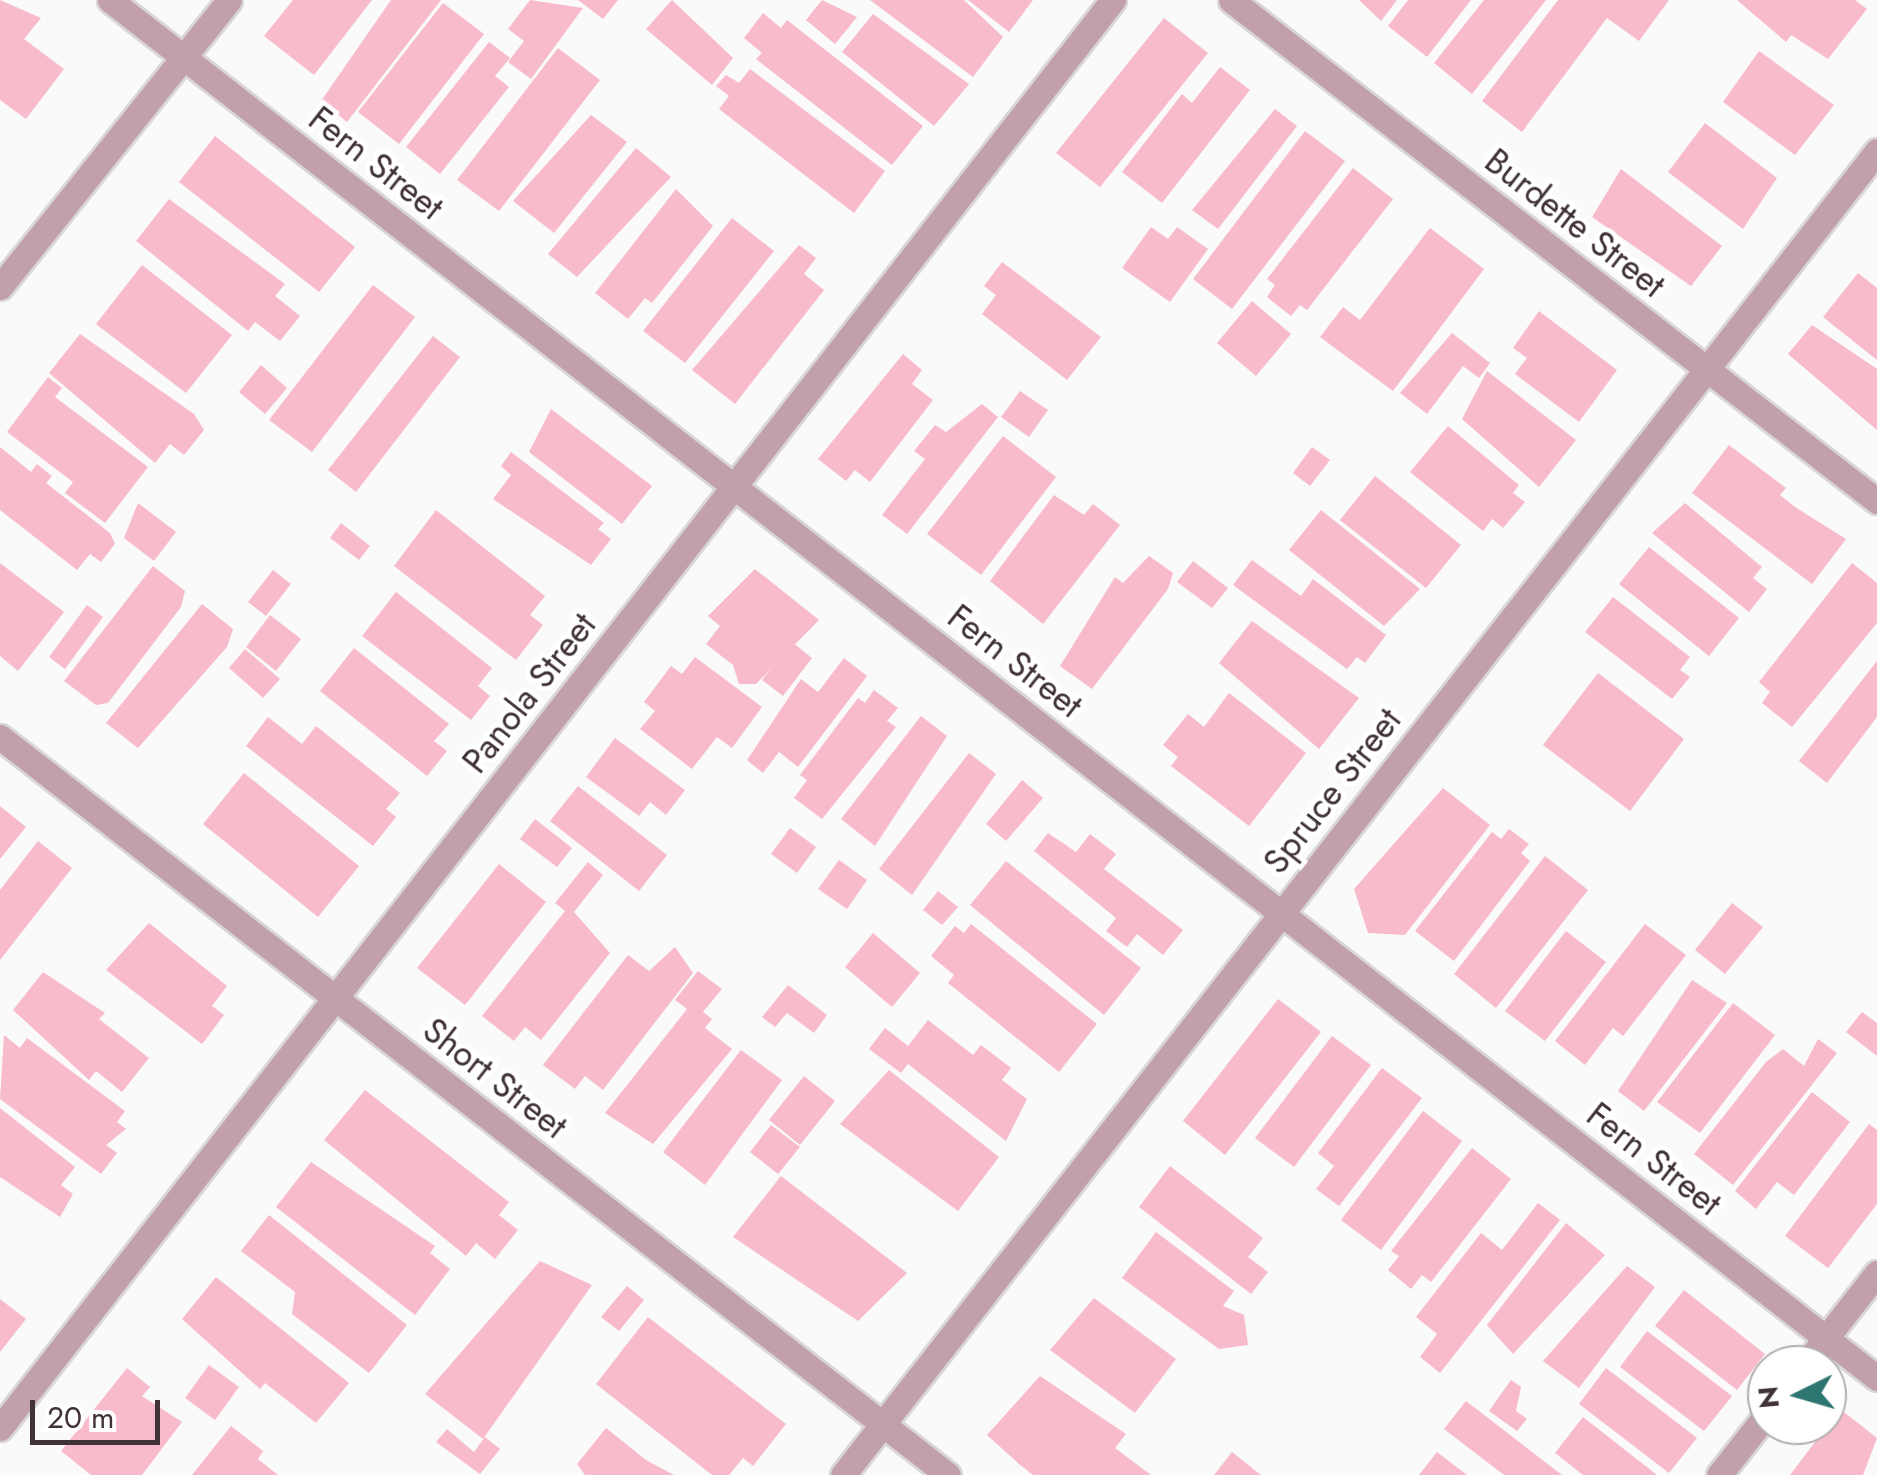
<!DOCTYPE html>
<html>
<head>
<meta charset="utf-8">
<style>
	body { margin:0 }
	#map { position:relative; width:1877px; height:1475px; overflow:hidden; background:#fafafa; font-family:Jost,sans-serif }
	div>[style] { position:absolute }
	.building>* { inset:0; background:#f8bbcb }
	.roads { filter:drop-shadow(2px 0 #d9d6d7) drop-shadow(-2px 0 #d9d6d7) drop-shadow(0 2px #d9d6d7) drop-shadow(0 -2px #d9d6d7) }
	.minor>* { height:25px; margin:-12.5px; padding:0 12.5px; transform-origin:12.5px; border-radius:12.5px; background:#c1a0a9 }
	span { translate:-50% -50%; white-space:nowrap; text-align:center; line-height:1.15; -webkit-text-stroke:9px #fff; paint-order:stroke }
	.street-label { font-size:35px; color:#403236 }
	.north { position:absolute; left:1747px; top:1345px; width:100px; height:100px; box-sizing:border-box; background:#fff; border:2px solid #b3adaf; border-radius:50%; rotate:265deg; font-size:28px; font-weight:700; line-height:40px; text-align:center; color:#403236 }
	.north::after { content:''; display:block; margin:auto; width:35px; height:45px; background:#2d7671; clip-path:polygon(50% 0,100% 100%,50% 72%,0 100%) }
	.scale { position:absolute; left:30px; top:1400px; width:130px; height:45px; box-sizing:border-box; border:5px solid #403236; border-top:0; padding-left:12px; font-size:30px; line-height:35px; white-space:nowrap; color:#403236; -webkit-text-stroke:8px #fff; paint-order:stroke }
</style>
</head>
<body>
<div id="map">
	<div class="building">
		<div style="clip-path:polygon(0 0,41px 18px,24px 39px,64px 69px,26px 119px,0 100px)"></div>
		<div style="clip-path:polygon(293px 0,372px 0,314px 75px,264px 36px)"></div>
		<div style="clip-path:polygon(391px 0,441px 0,347px 122px,321px 101px)"></div>
		<div style="clip-path:polygon(530px 0,583px 8px,531px 79px,508px 62px,524px 41px,508px 29px)"></div>
		<div style="clip-path:polygon(578px 0,618px 0,603px 19px)"></div>
		<div style="clip-path:polygon(672px 0,733px 58px,712px 85px,646px 29px)"></div>
		<div style="clip-path:polygon(822px 0,857px 17px,835px 44px,806px 20px)"></div>
		<div style="clip-path:polygon(870px 0,964px 0,1003px 37px,973px 77px)"></div>
		<div style="clip-path:polygon(968px 0,1033px 0,1009px 32px)"></div>
		<div style="clip-path:polygon(1359px 0,1397px 0,1381px 21px)"></div>
		<div style="clip-path:polygon(1408px 0,1471px 0,1427px 57px,1388px 26px)"></div>
		<div style="clip-path:polygon(1484px 0,1546px 0,1472px 94px,1434px 63px)"></div>
		<div style="clip-path:polygon(1558px 0,1669px 0,1639px 41px,1607px 18px,1522px 132px,1482px 101px)"></div>
		<div style="clip-path:polygon(1737px 0,1855px 0,1867px 9px,1828px 59px,1791px 35px,1786px 42px)"></div>
		<div style="clip-path:polygon(443px 3px,484px 34px,399px 144px,358px 112px)"></div>
		<div style="clip-path:polygon(763px 13px,781px 28px,787px 20px,923px 126px,892px 165px,756px 59px,762px 53px,744px 38px)"></div>
		<div style="clip-path:polygon(873px 14px,969px 84px,934px 126px,842px 52px)"></div>
		<div style="clip-path:polygon(1164px 18px,1208px 53px,1100px 187px,1056px 153px)"></div>
		<div style="clip-path:polygon(489px 42px,510px 58px,495px 76px,509px 87px,440px 174px,406px 147px)"></div>
		<div style="clip-path:polygon(558px 48px,600px 80px,499px 211px,457px 180px)"></div>
		<div style="clip-path:polygon(1759px 51px,1834px 105px,1795px 155px,1723px 102px)"></div>
		<div style="clip-path:polygon(1220px 67px,1250px 90px,1162px 203px,1122px 172px,1182px 94px,1192px 103px)"></div>
		<div style="clip-path:polygon(750px 69px,885px 171px,854px 213px,719px 109px,729px 96px,716px 86px,726px 75px,739px 83px)"></div>
		<div style="clip-path:polygon(1275px 109px,1297px 126px,1218px 229px,1192px 210px)"></div>
		<div style="clip-path:polygon(591px 115px,627px 142px,554px 233px,513px 201px)"></div>
		<div style="clip-path:polygon(1705px 123px,1777px 178px,1743px 229px,1668px 172px)"></div>
		<div style="clip-path:polygon(1305px 131px,1345px 161px,1232px 309px,1193px 279px)"></div>
		<div style="clip-path:polygon(215px 136px,355px 247px,319px 292px,179px 182px)"></div>
		<div style="clip-path:polygon(636px 148px,671px 177px,577px 277px,548px 254px)"></div>
		<div style="clip-path:polygon(1353px 168px,1393px 199px,1307px 310px,1300px 305px,1291px 316px,1267px 297px,1275px 285px,1267px 279px)"></div>
		<div style="clip-path:polygon(1621px 169px,1722px 246px,1691px 286px,1592px 217px)"></div>
		<div style="clip-path:polygon(676px 189px,713px 226px,652px 303px,645px 298px,628px 319px,595px 293px)"></div>
		<div style="clip-path:polygon(169px 199px,285px 284px,275px 296px,300px 316px,280px 341px,255px 322px,248px 331px,136px 241px)"></div>
		<div style="clip-path:polygon(732px 218px,774px 251px,685px 363px,643px 331px)"></div>
		<div style="clip-path:polygon(1151px 227px,1168px 239px,1177px 227px,1208px 249px,1170px 302px,1122px 268px)"></div>
		<div style="clip-path:polygon(1430px 228px,1484px 269px,1393px 391px,1320px 337px,1343px 307px,1360px 320px)"></div>
		<div style="clip-path:polygon(799px 245px,816px 258px,804px 274px,824px 290px,735px 404px,692px 370px)"></div>
		<div style="clip-path:polygon(1002px 262px,1101px 337px,1067px 380px,982px 314px,996px 295px,984px 286px)"></div>
		<div style="clip-path:polygon(142px 265px,232px 335px,186px 393px,96px 324px)"></div>
		<div style="clip-path:polygon(1858px 273px,1877px 288px,1877px 360px,1823px 317px)"></div>
		<div style="clip-path:polygon(373px 285px,415px 317px,312px 452px,269px 420px)"></div>
		<div style="clip-path:polygon(1252px 301px,1291px 334px,1256px 376px,1217px 343px)"></div>
		<div style="clip-path:polygon(1539px 311px,1617px 370px,1579px 422px,1515px 374px,1527px 358px,1513px 348px)"></div>
		<div style="clip-path:polygon(1812px 325px,1877px 369px,1877px 430px,1788px 354px)"></div>
		<div style="clip-path:polygon(1452px 333px,1490px 363px,1479px 378px,1463px 366px,1427px 414px,1400px 393px)"></div>
		<div style="clip-path:polygon(80px 334px,194px 414px,204px 430px,184px 455px,170px 444px,155px 463px,49px 373px)"></div>
		<div style="clip-path:polygon(433px 336px,460px 357px,356px 492px,328px 470px)"></div>
		<div style="clip-path:polygon(903px 354px,922px 370px,912px 384px,933px 400px,870px 482px,855px 470px,846px 481px,818px 459px)"></div>
		<div style="clip-path:polygon(261px 365px,287px 388px,265px 414px,239px 392px)"></div>
		<div style="clip-path:polygon(1487px 371px,1576px 440px,1539px 487px,1462px 419px)"></div>
		<div style="clip-path:polygon(48px 377px,62px 388px,55px 397px,148px 467px,105px 523px,65px 493px,73px 482px,7px 432px)"></div>
		<div style="clip-path:polygon(1020px 391px,1048px 410px,1029px 437px,1001px 417px)"></div>
		<div style="clip-path:polygon(982px 404px,998px 417px,907px 534px,882px 515px,925px 459px,914px 451px,935px 425px,946px 432px)"></div>
		<div style="clip-path:polygon(551px 409px,652px 486px,622px 524px,529px 452px)"></div>
		<div style="clip-path:polygon(1448px 426px,1519px 485px,1513px 493px,1525px 502px,1503px 528px,1492px 519px,1483px 531px,1410px 472px)"></div>
		<div style="clip-path:polygon(1003px 436px,1056px 477px,981px 575px,927px 534px)"></div>
		<div style="clip-path:polygon(1729px 445px,1786px 488px,1780px 495px,1795px 507px,1846px 539px,1812px 584px,1692px 493px)"></div>
		<div style="clip-path:polygon(0 447px,31px 472px,37px 464px,52px 476px,46px 483px,110px 533px,115px 544px,101px 562px,90px 554px,77px 570px,0 510px)"></div>
		<div style="clip-path:polygon(1312px 447px,1330px 460px,1310px 486px,1293px 473px)"></div>
		<div style="clip-path:polygon(511px 452px,604px 523px,598px 529px,611px 539px,591px 565px,493px 499px,511px 475px,501px 466px)"></div>
		<div style="clip-path:polygon(1375px 476px,1461px 545px,1426px 588px,1340px 520px)"></div>
		<div style="clip-path:polygon(1054px 495px,1084px 515px,1093px 504px,1120px 525px,1043px 624px,990px 581px)"></div>
		<div style="clip-path:polygon(138px 503px,176px 532px,154px 561px,124px 538px)"></div>
		<div style="clip-path:polygon(1685px 503px,1762px 567px,1753px 578px,1767px 589px,1749px 612px,1652px 533px)"></div>
		<div style="clip-path:polygon(436px 510px,545px 596px,530px 615px,543px 625px,516px 660px,394px 566px)"></div>
		<div style="clip-path:polygon(1321px 510px,1420px 589px,1384px 626px,1289px 550px)"></div>
		<div style="clip-path:polygon(341px 523px,370px 546px,359px 560px,330px 538px)"></div>
		<div style="clip-path:polygon(1649px 547px,1739px 618px,1709px 656px,1619px 584px)"></div>
		<div style="clip-path:polygon(1149px 556px,1173px 573px,1168px 589px,1092px 689px,1060px 666px,1115px 577px,1123px 583px)"></div>
		<div style="clip-path:polygon(1252px 560px,1301px 596px,1313px 579px,1386px 635px,1365px 663px,1357px 657px,1347px 669px,1233px 585px)"></div>
		<div style="clip-path:polygon(1193px 561px,1228px 588px,1212px 608px,1177px 582px)"></div>
		<div style="clip-path:polygon(0 563px,64px 612px,18px 671px,0 656px)"></div>
		<div style="clip-path:polygon(1852px 563px,1877px 583px,1877px 623px,1792px 727px,1762px 703px,1770px 692px,1759px 682px)"></div>
		<div style="clip-path:polygon(153px 566px,185px 591px,181px 607px,108px 703px,96px 705px,64px 681px)"></div>
		<div style="clip-path:polygon(755px 569px,819px 620px,756px 684px,739px 684px,733px 665px,706px 644px,720px 626px,708px 616px)"></div>
		<div style="clip-path:polygon(273px 570px,291px 584px,266px 616px,248px 602px)"></div>
		<div style="clip-path:polygon(396px 592px,492px 668px,478px 686px,490px 696px,471px 720px,362px 636px)"></div>
		<div style="clip-path:polygon(1613px 597px,1690px 657px,1680px 670px,1690px 677px,1672px 699px,1585px 632px)"></div>
		<div style="clip-path:polygon(202px 604px,233px 629px,227px 647px,138px 748px,106px 723px)"></div>
		<div style="clip-path:polygon(87px 605px,103px 617px,65px 669px,49px 657px)"></div>
		<div style="clip-path:polygon(270px 615px,301px 639px,276px 671px,246px 647px)"></div>
		<div style="clip-path:polygon(1252px 621px,1359px 698px,1319px 749px,1219px 663px)"></div>
		<div style="clip-path:polygon(792px 642px,812px 658px,783px 696px,762px 680px)"></div>
		<div style="clip-path:polygon(354px 648px,449px 724px,434px 741px,447px 751px,427px 776px,320px 691px)"></div>
		<div style="clip-path:polygon(245px 649px,280px 679px,263px 698px,229px 668px)"></div>
		<div style="clip-path:polygon(695px 657px,762px 707px,732px 748px,717px 737px,692px 769px,640px 729px,655px 711px,644px 702px,671px 666px,682px 674px)"></div>
		<div style="clip-path:polygon(844px 658px,867px 676px,798px 767px,779px 752px,763px 773px,747px 760px,801px 679px,818px 692px)"></div>
		<div style="clip-path:polygon(1877px 661px,1877px 717px,1827px 783px,1799px 761px)"></div>
		<div style="clip-path:polygon(1598px 673px,1684px 739px,1630px 811px,1543px 745px)"></div>
		<div style="clip-path:polygon(874px 690px,898px 708px,887px 721px,896px 727px,822px 819px,794px 798px,807px 780px,800px 775px,858px 698px,865px 703px)"></div>
		<div style="clip-path:polygon(1229px 693px,1306px 753px,1249px 826px,1171px 766px,1178px 757px,1163px 745px,1188px 714px,1204px 727px)"></div>
		<div style="clip-path:polygon(921px 716px,947px 736px,875px 846px,841px 819px)"></div>
		<div style="clip-path:polygon(268px 717px,302px 744px,316px 726px,400px 793px,386px 809px,396px 817px,373px 846px,246px 746px)"></div>
		<div style="clip-path:polygon(615px 738px,685px 790px,666px 815px,650px 802px,639px 816px,586px 777px)"></div>
		<div style="clip-path:polygon(969px 753px,996px 774px,912px 895px,879px 869px)"></div>
		<div style="clip-path:polygon(244px 773px,359px 866px,318px 917px,203px 824px)"></div>
		<div style="clip-path:polygon(1022px 780px,1043px 798px,1006px 841px,986px 824px)"></div>
		<div style="clip-path:polygon(578px 786px,667px 855px,639px 891px,550px 821px)"></div>
		<div style="clip-path:polygon(1443px 788px,1490px 825px,1405px 935px,1368px 933px,1354px 889px)"></div>
		<div style="clip-path:polygon(0 806px,26px 827px,0 859px)"></div>
		<div style="clip-path:polygon(535px 819px,572px 848px,557px 867px,520px 839px)"></div>
		<div style="clip-path:polygon(790px 828px,816px 847px,797px 873px,771px 854px)"></div>
		<div style="clip-path:polygon(1509px 829px,1529px 844px,1521px 853px,1530px 861px,1454px 961px,1415px 931px,1492px 832px,1501px 839px)"></div>
		<div style="clip-path:polygon(1048px 833px,1076px 852px,1090px 834px,1116px 854px,1104px 869px,1183px 930px,1163px 955px,1137px 934px,1127px 947px,1106px 931px,1116px 918px,1034px 851px)"></div>
		<div style="clip-path:polygon(38px 841px,72px 868px,0 960px,0 890px)"></div>
		<div style="clip-path:polygon(1545px 856px,1588px 890px,1496px 1008px,1454px 974px)"></div>
		<div style="clip-path:polygon(839px 860px,867px 880px,847px 909px,818px 889px)"></div>
		<div style="clip-path:polygon(1006px 861px,1141px 968px,1104px 1015px,970px 905px)"></div>
		<div style="clip-path:polygon(588px 862px,603px 875px,574px 912px,610px 953px,541px 1040px,525px 1027px,514px 1041px,482px 1016px,565px 911px,555px 903px)"></div>
		<div style="clip-path:polygon(499px 864px,546px 902px,465px 1005px,417px 968px)"></div>
		<div style="clip-path:polygon(938px 891px,958px 907px,942px 925px,923px 910px)"></div>
		<div style="clip-path:polygon(1732px 903px,1763px 927px,1725px 974px,1695px 950px)"></div>
		<div style="clip-path:polygon(149px 923px,227px 986px,212px 1006px,224px 1015px,202px 1044px,106px 970px)"></div>
		<div style="clip-path:polygon(971px 924px,1097px 1024px,1059px 1072px,948px 983px,954px 975px,931px 956px,955px 926px,964px 933px)"></div>
		<div style="clip-path:polygon(1645px 924px,1686px 955px,1623px 1036px,1613px 1028px,1585px 1065px,1555px 1041px)"></div>
		<div style="clip-path:polygon(1566px 931px,1606px 962px,1545px 1041px,1505px 1011px)"></div>
		<div style="clip-path:polygon(873px 933px,920px 973px,892px 1007px,845px 967px)"></div>
		<div style="clip-path:polygon(675px 947px,693px 973px,603px 1090px,585px 1076px,575px 1089px,543px 1065px,628px 955px,649px 971px)"></div>
		<div style="clip-path:polygon(698px 971px,722px 989px,703px 1012px,712px 1019px,705px 1028px,732px 1049px,653px 1144px,605px 1113px,687px 1009px,675px 1000px)"></div>
		<div style="clip-path:polygon(43px 972px,105px 1013px,99px 1019px,149px 1058px,122px 1092px,96px 1071px,89px 1080px,13px 1010px)"></div>
		<div style="clip-path:polygon(1692px 980px,1727px 1003px,1644px 1111px,1618px 1091px)"></div>
		<div style="clip-path:polygon(788px 985px,827px 1015px,814px 1033px,787px 1013px,775px 1027px,762px 1017px)"></div>
		<div style="clip-path:polygon(1278px 999px,1321px 1032px,1225px 1155px,1183px 1121px)"></div>
		<div style="clip-path:polygon(1733px 1003px,1775px 1035px,1700px 1133px,1657px 1102px)"></div>
		<div style="clip-path:polygon(1862px 1012px,1877px 1023px,1877px 1056px,1846px 1032px)"></div>
		<div style="clip-path:polygon(928px 1020px,973px 1055px,981px 1045px,1011px 1068px,1002px 1080px,1027px 1099px,1006px 1141px,908px 1064px,901px 1073px,869px 1049px,885px 1028px,908px 1046px)"></div>
		<div style="clip-path:polygon(4px 1035px,20px 1048px,27px 1038px,125px 1111px,117px 1122px,126px 1129px,106px 1145px,117px 1153px,101px 1174px,0 1099px)"></div>
		<div style="clip-path:polygon(1332px 1036px,1371px 1065px,1294px 1167px,1255px 1138px)"></div>
		<div style="clip-path:polygon(1818px 1039px,1837px 1053px,1733px 1185px,1694px 1154px,1766px 1062px,1783px 1049px,1804px 1066px)"></div>
		<div style="clip-path:polygon(741px 1050px,782px 1080px,705px 1185px,663px 1152px)"></div>
		<div style="clip-path:polygon(1382px 1068px,1422px 1098px,1339px 1206px,1316px 1189px,1334px 1166px,1318px 1153px)"></div>
		<div style="clip-path:polygon(889px 1070px,999px 1157px,958px 1211px,840px 1124px)"></div>
		<div style="clip-path:polygon(804px 1076px,835px 1101px,800px 1145px,769px 1120px)"></div>
		<div style="clip-path:polygon(365px 1090px,509px 1202px,499px 1215px,518px 1230px,495px 1259px,476px 1243px,466px 1256px,324px 1140px)"></div>
		<div style="clip-path:polygon(1812px 1092px,1850px 1122px,1794px 1195px,1777px 1182px,1756px 1209px,1735px 1191px)"></div>
		<div style="clip-path:polygon(0 1108px,75px 1167px,61px 1185px,73px 1194px,60px 1217px,0 1177px)"></div>
		<div style="clip-path:polygon(1423px 1111px,1462px 1141px,1381px 1250px,1341px 1220px)"></div>
		<div style="clip-path:polygon(1869px 1124px,1877px 1130px,1877px 1204px,1828px 1268px,1785px 1236px)"></div>
		<div style="clip-path:polygon(771px 1125px,800px 1147px,778px 1174px,750px 1152px)"></div>
		<div style="clip-path:polygon(1472px 1148px,1511px 1179px,1431px 1282px,1422px 1275px,1411px 1289px,1388px 1270px,1399px 1256px,1391px 1251px)"></div>
		<div style="clip-path:polygon(311px 1162px,435px 1246px,430px 1253px,450px 1269px,415px 1315px,276px 1207px)"></div>
		<div style="clip-path:polygon(1170px 1166px,1263px 1238px,1248px 1257px,1268px 1272px,1251px 1294px,1139px 1207px)"></div>
		<div style="clip-path:polygon(781px 1176px,907px 1273px,858px 1321px,733px 1237px)"></div>
		<div style="clip-path:polygon(1538px 1203px,1560px 1220px,1440px 1373px,1420px 1357px,1437px 1334px,1416px 1317px,1481px 1233px,1502px 1250px)"></div>
		<div style="clip-path:polygon(269px 1215px,407px 1325px,369px 1373px,292px 1314px,295px 1292px,241px 1251px)"></div>
		<div style="clip-path:polygon(1566px 1223px,1605px 1255px,1513px 1354px,1487px 1325px)"></div>
		<div style="clip-path:polygon(1156px 1232px,1234px 1291px,1223px 1306px,1244px 1315px,1248px 1345px,1219px 1349px,1122px 1278px)"></div>
		<div style="clip-path:polygon(540px 1261px,592px 1285px,483px 1439px,425px 1394px)"></div>
		<div style="clip-path:polygon(1627px 1266px,1655px 1287px,1579px 1388px,1543px 1361px)"></div>
		<div style="clip-path:polygon(216px 1277px,349px 1383px,316px 1423px,265px 1383px,260px 1389px,182px 1319px)"></div>
		<div style="clip-path:polygon(627px 1286px,644px 1300px,619px 1331px,601px 1317px)"></div>
		<div style="clip-path:polygon(1684px 1290px,1765px 1354px,1737px 1390px,1655px 1326px)"></div>
		<div style="clip-path:polygon(1094px 1298px,1176px 1359px,1135px 1413px,1050px 1350px)"></div>
		<div style="clip-path:polygon(0 1299px,26px 1319px,0 1352px)"></div>
		<div style="clip-path:polygon(648px 1317px,786px 1424px,753px 1466px,743px 1458px,729px 1475px,712px 1475px,596px 1384px)"></div>
		<div style="clip-path:polygon(1647px 1331px,1732px 1396px,1704px 1431px,1620px 1367px)"></div>
		<div style="clip-path:polygon(209px 1365px,239px 1387px,215px 1420px,185px 1398px)"></div>
		<div style="clip-path:polygon(127px 1368px,150px 1387px,142px 1396px,182px 1422px,142px 1475px,91px 1475px,61px 1451px)"></div>
		<div style="clip-path:polygon(1606px 1368px,1697px 1438px,1669px 1473px,1579px 1404px)"></div>
		<div style="clip-path:polygon(1040px 1376px,1126px 1434px,1115px 1448px,1151px 1475px,1033px 1475px,1019px 1464px,987px 1435px)"></div>
		<div style="clip-path:polygon(1511px 1380px,1521px 1387px,1516px 1411px,1527px 1419px,1517px 1431px,1489px 1411px)"></div>
		<div style="clip-path:polygon(1466px 1401px,1562px 1475px,1504px 1475px,1444px 1429px)"></div>
		<div style="clip-path:polygon(1840px 1409px,1877px 1438px,1863px 1475px,1790px 1475px)"></div>
		<div style="clip-path:polygon(1583px 1417px,1657px 1475px,1583px 1475px,1555px 1453px)"></div>
		<div style="clip-path:polygon(231px 1426px,263px 1451px,258px 1459px,278px 1475px,192px 1475px)"></div>
		<div style="clip-path:polygon(606px 1428px,646px 1460px,674px 1475px,585px 1475px,577px 1464px)"></div>
		<div style="clip-path:polygon(447px 1429px,474px 1452px,485px 1437px,500px 1449px,480px 1474px,436px 1442px)"></div>
		<div style="clip-path:polygon(1232px 1452px,1261px 1475px,1214px 1475px)"></div>
		<div style="clip-path:polygon(1437px 1452px,1467px 1475px,1419px 1475px)"></div>
	</div>
	<div class="roads">
		<div class="minor">
			<div style="left:110px;top:0;width:2241px;rotate:37.95deg"></div>
			<div style="left:1231px;top:0;width:818px;rotate:37.8deg"></div>
			<div style="left:0;top:287px;width:367px;rotate:-51.4deg"></div>
			<div style="left:0;top:737px;width:1201px;rotate:37.9deg"></div>
			<div style="left:1805px;top:1365px;width:117px;rotate:-52deg"></div>
			<div style="left:0;top:1428px;width:1811px;rotate:-52.07deg"></div>
			<div style="left:843px;top:1475px;width:1680px;rotate:-52.01deg"></div>
			<div style="left:1719px;top:1475px;width:78px;rotate:-51.8deg"></div>
		</div>
	</div>
	<div class="street-label">
		<span style="left:376px;top:163px;rotate:38deg">Fern Street</span>
		<span style="left:1575px;top:223px;rotate:38deg">Burdette Street</span>
		<span style="left:1015px;top:661px;rotate:38deg">Fern Street</span>
		<span style="left:529px;top:693px;rotate:-52deg">Panola Street</span>
		<span style="left:1332px;top:791px;rotate:-52deg">Spruce Street</span>
		<span style="left:495px;top:1078px;rotate:38deg">Short Street</span>
		<span style="left:1654px;top:1159px;rotate:38deg">Fern Street</span>
	</div>
	<div class="north">N</div>
	<div class="scale">20 m</div>
</div>
</body>
</html>
